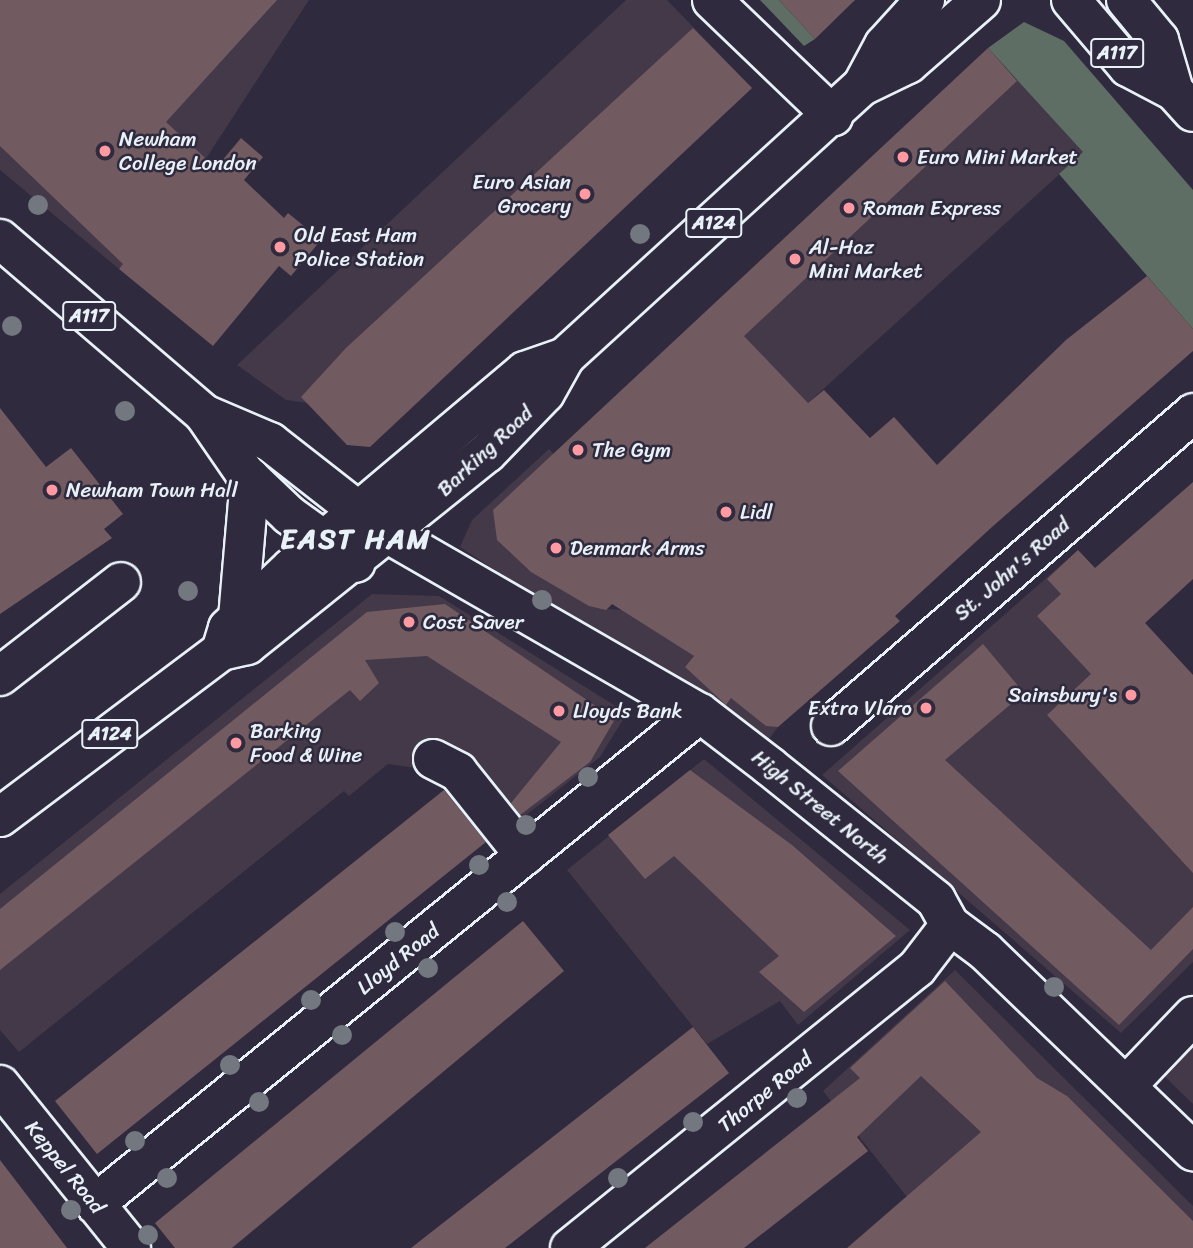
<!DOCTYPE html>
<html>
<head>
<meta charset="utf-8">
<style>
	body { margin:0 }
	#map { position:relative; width:1193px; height:1248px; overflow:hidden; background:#2f2a3d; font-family:Sriracha,sans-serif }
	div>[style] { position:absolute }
	.built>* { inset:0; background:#433948 }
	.green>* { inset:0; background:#5e6e65 }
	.building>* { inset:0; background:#725b60 }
	.roads { filter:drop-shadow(2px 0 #e8f1f8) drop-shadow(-2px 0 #e8f1f8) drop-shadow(0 2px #e8f1f8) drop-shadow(0 -2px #e8f1f8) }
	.minor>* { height:38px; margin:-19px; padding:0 19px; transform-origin:19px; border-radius:19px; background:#2f2a3d }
	.major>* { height:38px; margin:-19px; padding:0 19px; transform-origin:19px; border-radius:19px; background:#2f2a3d }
	.trees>* { width:20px; height:20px; margin:-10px; border-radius:50%; background:#737780 }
	.dots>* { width:19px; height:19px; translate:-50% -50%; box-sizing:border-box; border:4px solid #2f2a3d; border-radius:50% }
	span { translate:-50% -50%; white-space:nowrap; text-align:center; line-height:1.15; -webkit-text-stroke:5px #2f2a3d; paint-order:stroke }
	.shield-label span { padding:2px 5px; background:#2f2a3d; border:2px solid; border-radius:5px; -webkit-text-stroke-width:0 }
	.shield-label { font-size:19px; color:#e8f1f8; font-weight:700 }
	.poi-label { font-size:21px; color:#e8f1f8 }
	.left { translate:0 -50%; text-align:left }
	.right { translate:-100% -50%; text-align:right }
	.street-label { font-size:21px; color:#e8f1f8 }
	.district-label { font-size:28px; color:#e8f1f8; font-weight:700; letter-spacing:2px }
</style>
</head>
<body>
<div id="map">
	<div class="built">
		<div style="clip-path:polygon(0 0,309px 0,196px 174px,119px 269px,0 170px)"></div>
		<div style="clip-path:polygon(626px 0,667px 0,752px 88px,403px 416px,286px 400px,237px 365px)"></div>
		<div style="clip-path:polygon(988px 48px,1084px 152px,808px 403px,714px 305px)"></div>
		<div style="clip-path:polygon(549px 449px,653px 564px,607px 609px,622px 610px,694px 656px,685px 667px,726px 704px,731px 698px,778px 727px,763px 747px,460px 547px,472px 520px)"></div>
		<div style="clip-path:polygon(1078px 550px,1193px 675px,1193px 962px,1121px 1033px,822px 775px)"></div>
		<div style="clip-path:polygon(372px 594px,439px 596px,627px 713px,600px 757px,497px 838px,430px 770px,388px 764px,349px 796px,344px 791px,19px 1052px,0 1030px,0 894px)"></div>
		<div style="clip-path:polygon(704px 759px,910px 930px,798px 1025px,780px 1001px,707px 1044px,567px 870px)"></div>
		<div style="clip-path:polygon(955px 970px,1193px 1206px,1193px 1248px,907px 1197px,823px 1091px)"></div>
		<div style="clip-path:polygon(1193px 1044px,1193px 1104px,1162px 1074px)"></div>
	</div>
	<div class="green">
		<div style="clip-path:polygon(760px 0,779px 0,815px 39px,804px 46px)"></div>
		<div style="clip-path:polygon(1024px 22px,1064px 41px,1193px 190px,1193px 329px,1059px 174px,1083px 152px,988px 48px)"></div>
	</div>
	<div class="building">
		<div style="clip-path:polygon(0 0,277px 0,166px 122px,216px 168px,241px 138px,263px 157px,244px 180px,284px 218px,288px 213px,321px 240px,291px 276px,279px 266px,213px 346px,119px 269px,123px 264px,0 146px)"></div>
		<div style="clip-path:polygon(779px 0,855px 0,815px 39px)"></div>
		<div style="clip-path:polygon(693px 28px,752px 88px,370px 447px,347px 445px,301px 397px,346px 348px)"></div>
		<div style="clip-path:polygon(988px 48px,1017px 81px,744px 336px,808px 403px,824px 390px,870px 438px,894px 417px,937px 465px,1066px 340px,1147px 276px,1193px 329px,1193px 351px,992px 527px,895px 616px,900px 621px,778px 727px,766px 726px,731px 698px,726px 705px,685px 667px,694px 656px,612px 604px,606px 610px,589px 606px,531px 572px,497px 540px,493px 510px)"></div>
		<div style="clip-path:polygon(0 408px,46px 467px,71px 448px,123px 514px,104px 529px,112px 538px,0 614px)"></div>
		<div style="clip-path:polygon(1193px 482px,1193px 579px,1145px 623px,1193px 675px,1193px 873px,1047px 715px,1091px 674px,1037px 616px,1061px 594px,1047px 579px,1078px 550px,1095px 568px)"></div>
		<div style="clip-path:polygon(445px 604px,615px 719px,590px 762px,520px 815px,511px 803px,561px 742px,427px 656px,365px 660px,379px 683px,360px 701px,350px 690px,0 970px,0 909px,367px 612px)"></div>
		<div style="clip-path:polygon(983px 644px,1024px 693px,945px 760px,1151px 950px,1193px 907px,1193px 949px,1119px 1025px,838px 771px)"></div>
		<div style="clip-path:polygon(690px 770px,792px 845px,896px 936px,804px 1012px,759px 972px,779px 956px,674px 856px,645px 879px,608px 835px)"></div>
		<div style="clip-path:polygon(444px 790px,486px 842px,97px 1154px,55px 1101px)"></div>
		<div style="clip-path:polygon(523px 921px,564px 971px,232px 1248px,175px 1248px,155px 1223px)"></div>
		<div style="clip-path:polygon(945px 981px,1037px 1078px,1067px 1096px,1193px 1221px,1193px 1248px,847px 1248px,981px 1132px,921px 1076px,857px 1137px,868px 1151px,744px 1248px,645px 1248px,860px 1078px,850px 1068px)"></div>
		<div style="clip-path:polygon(693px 1027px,729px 1073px,574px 1194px,505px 1248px,411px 1248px)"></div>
		<div style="clip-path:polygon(0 1160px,39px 1211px,67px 1248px,0 1248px)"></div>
	</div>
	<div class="roads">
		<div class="minor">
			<div style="left:712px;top:0;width:168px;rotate:43.8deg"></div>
			<div style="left:390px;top:535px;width:357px;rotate:29.9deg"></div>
			<div style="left:700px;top:713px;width:87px;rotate:37.5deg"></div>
			<div style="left:769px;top:766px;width:214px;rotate:38.7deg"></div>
			<div style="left:936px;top:900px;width:29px;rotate:61deg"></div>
			<div style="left:950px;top:925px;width:44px;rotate:36.6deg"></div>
			<div style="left:985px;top:951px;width:289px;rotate:43.9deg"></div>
			<div style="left:0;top:676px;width:153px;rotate:-37.8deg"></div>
			<div style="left:831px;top:726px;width:479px;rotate:-40.8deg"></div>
			<div style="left:433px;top:759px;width:28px;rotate:27deg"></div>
			<div style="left:458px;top:772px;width:107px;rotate:51.4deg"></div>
			<div style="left:0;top:1085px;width:209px;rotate:51.2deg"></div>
			<div style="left:1126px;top:1086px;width:97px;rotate:-46.3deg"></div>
			<div style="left:95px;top:1204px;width:779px;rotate:-39.06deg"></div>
			<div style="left:570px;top:1248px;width:446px;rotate:-38.9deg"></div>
			<div style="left:917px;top:968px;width:54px;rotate:-52.5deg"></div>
		</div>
		<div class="major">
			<div style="left:1071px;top:0;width:88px;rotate:49.6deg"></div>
			<div style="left:1128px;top:67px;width:52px;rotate:27.6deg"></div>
			<div style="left:1174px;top:91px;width:28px;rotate:48deg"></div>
			<div style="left:1126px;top:0;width:52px;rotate:50.5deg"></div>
			<div style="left:1159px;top:40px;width:53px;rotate:73.6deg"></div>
			<div style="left:862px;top:86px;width:51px;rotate:-25.6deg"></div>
			<div style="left:908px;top:64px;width:97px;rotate:-41.2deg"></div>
			<div style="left:0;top:239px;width:269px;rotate:40.6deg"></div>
			<div style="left:204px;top:414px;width:70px;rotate:55.4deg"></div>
			<div style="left:244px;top:472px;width:62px;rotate:43.7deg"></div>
			<div style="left:289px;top:515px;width:82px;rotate:35.6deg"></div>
			<div style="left:204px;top:414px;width:72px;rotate:23deg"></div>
			<div style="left:270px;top:442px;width:140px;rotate:38deg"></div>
			<div style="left:238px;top:618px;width:141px;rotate:-85.1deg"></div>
			<div style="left:221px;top:651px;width:24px;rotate:-73deg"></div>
			<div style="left:228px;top:628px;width:87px;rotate:-43.6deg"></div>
			<div style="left:291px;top:568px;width:306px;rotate:-40.1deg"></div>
			<div style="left:525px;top:371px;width:42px;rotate:-19.3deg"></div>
			<div style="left:0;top:817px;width:276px;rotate:-36.9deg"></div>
			<div style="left:221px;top:651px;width:27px;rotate:-13deg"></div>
			<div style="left:247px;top:645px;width:307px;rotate:-38.7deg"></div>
			<div style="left:487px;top:453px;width:83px;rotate:-46deg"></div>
			<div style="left:545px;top:393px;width:41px;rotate:-60.9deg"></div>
			<div style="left:565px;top:357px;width:402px;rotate:-42.4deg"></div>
			<div style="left:862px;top:86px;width:47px;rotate:-61.8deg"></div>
			<div style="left:884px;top:45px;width:61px;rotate:-47.7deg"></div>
		</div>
	</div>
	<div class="trees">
		<div style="left:38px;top:205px"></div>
		<div style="left:640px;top:234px"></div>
		<div style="left:12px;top:326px"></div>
		<div style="left:125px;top:411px"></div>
		<div style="left:188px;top:591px"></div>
		<div style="left:542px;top:600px"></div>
		<div style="left:588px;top:777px"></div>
		<div style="left:526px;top:825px"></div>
		<div style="left:479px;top:865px"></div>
		<div style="left:507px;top:902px"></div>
		<div style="left:395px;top:932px"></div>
		<div style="left:428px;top:968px"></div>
		<div style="left:1054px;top:987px"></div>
		<div style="left:311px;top:1000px"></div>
		<div style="left:342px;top:1035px"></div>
		<div style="left:230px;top:1065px"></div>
		<div style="left:797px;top:1098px"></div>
		<div style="left:259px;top:1102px"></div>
		<div style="left:693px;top:1122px"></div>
		<div style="left:135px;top:1141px"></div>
		<div style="left:167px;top:1178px"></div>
		<div style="left:618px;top:1178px"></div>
		<div style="left:71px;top:1210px"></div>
		<div style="left:148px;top:1235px"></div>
	</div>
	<div class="dots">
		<div style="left:105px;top:151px;background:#ff9aa2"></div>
		<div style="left:903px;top:157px;background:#ff9aa2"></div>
		<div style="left:585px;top:194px;background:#ff9aa2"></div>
		<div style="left:849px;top:208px;background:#ff9aa2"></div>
		<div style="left:280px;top:247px;background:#ff9aa2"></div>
		<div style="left:795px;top:259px;background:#ff9aa2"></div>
		<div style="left:578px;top:450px;background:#ff9aa2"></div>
		<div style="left:52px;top:490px;background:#ff9aa2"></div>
		<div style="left:726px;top:512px;background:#ff9aa2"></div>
		<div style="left:556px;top:548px;background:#ff9aa2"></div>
		<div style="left:409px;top:622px;background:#ff9aa2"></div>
		<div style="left:1131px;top:695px;background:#ff9aa2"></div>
		<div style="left:926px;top:708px;background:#ff9aa2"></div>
		<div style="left:559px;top:711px;background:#ff9aa2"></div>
		<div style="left:236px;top:743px;background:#ff9aa2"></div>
	</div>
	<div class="shield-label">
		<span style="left:1117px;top:53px">A117</span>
		<span style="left:714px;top:223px">A124</span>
		<span style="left:89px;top:316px">A117</span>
		<span style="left:110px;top:734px">A124</span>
	</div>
	<div class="poi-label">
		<span class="left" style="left:119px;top:151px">Newham<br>College London</span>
		<span class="left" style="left:917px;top:157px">Euro Mini Market</span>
		<span class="right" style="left:571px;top:194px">Euro Asian<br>Grocery</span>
		<span class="left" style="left:863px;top:208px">Roman Express</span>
		<span class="left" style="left:294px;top:247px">Old East Ham<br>Police Station</span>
		<span class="left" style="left:809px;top:259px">Al-Haz<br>Mini Market</span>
		<span class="left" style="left:592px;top:450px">The Gym</span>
		<span class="left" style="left:66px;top:490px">Newham Town Hall</span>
		<span class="left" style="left:740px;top:512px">Lidl</span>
		<span class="left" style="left:570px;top:548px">Denmark Arms</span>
		<span class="left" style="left:423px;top:622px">Cost Saver</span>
		<span class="right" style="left:1117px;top:695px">Sainsbury's</span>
		<span class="right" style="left:912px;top:708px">Extra Vlaro</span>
		<span class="left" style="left:573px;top:711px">Lloyds Bank</span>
		<span class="left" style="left:250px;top:743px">Barking<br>Food &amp; Wine</span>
	</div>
	<div class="street-label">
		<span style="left:485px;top:451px;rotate:-43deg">Barking Road</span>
		<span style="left:1012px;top:569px;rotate:-41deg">St. John's Road</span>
		<span style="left:820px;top:807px;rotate:39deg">High Street North</span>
		<span style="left:398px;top:959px;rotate:-39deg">Lloyd Road</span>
		<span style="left:765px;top:1092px;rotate:-39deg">Thorpe Road</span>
		<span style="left:65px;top:1167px;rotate:51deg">Keppel Road</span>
	</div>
	<div class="district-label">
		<span style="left:356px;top:539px">EAST HAM</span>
	</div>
</div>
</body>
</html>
